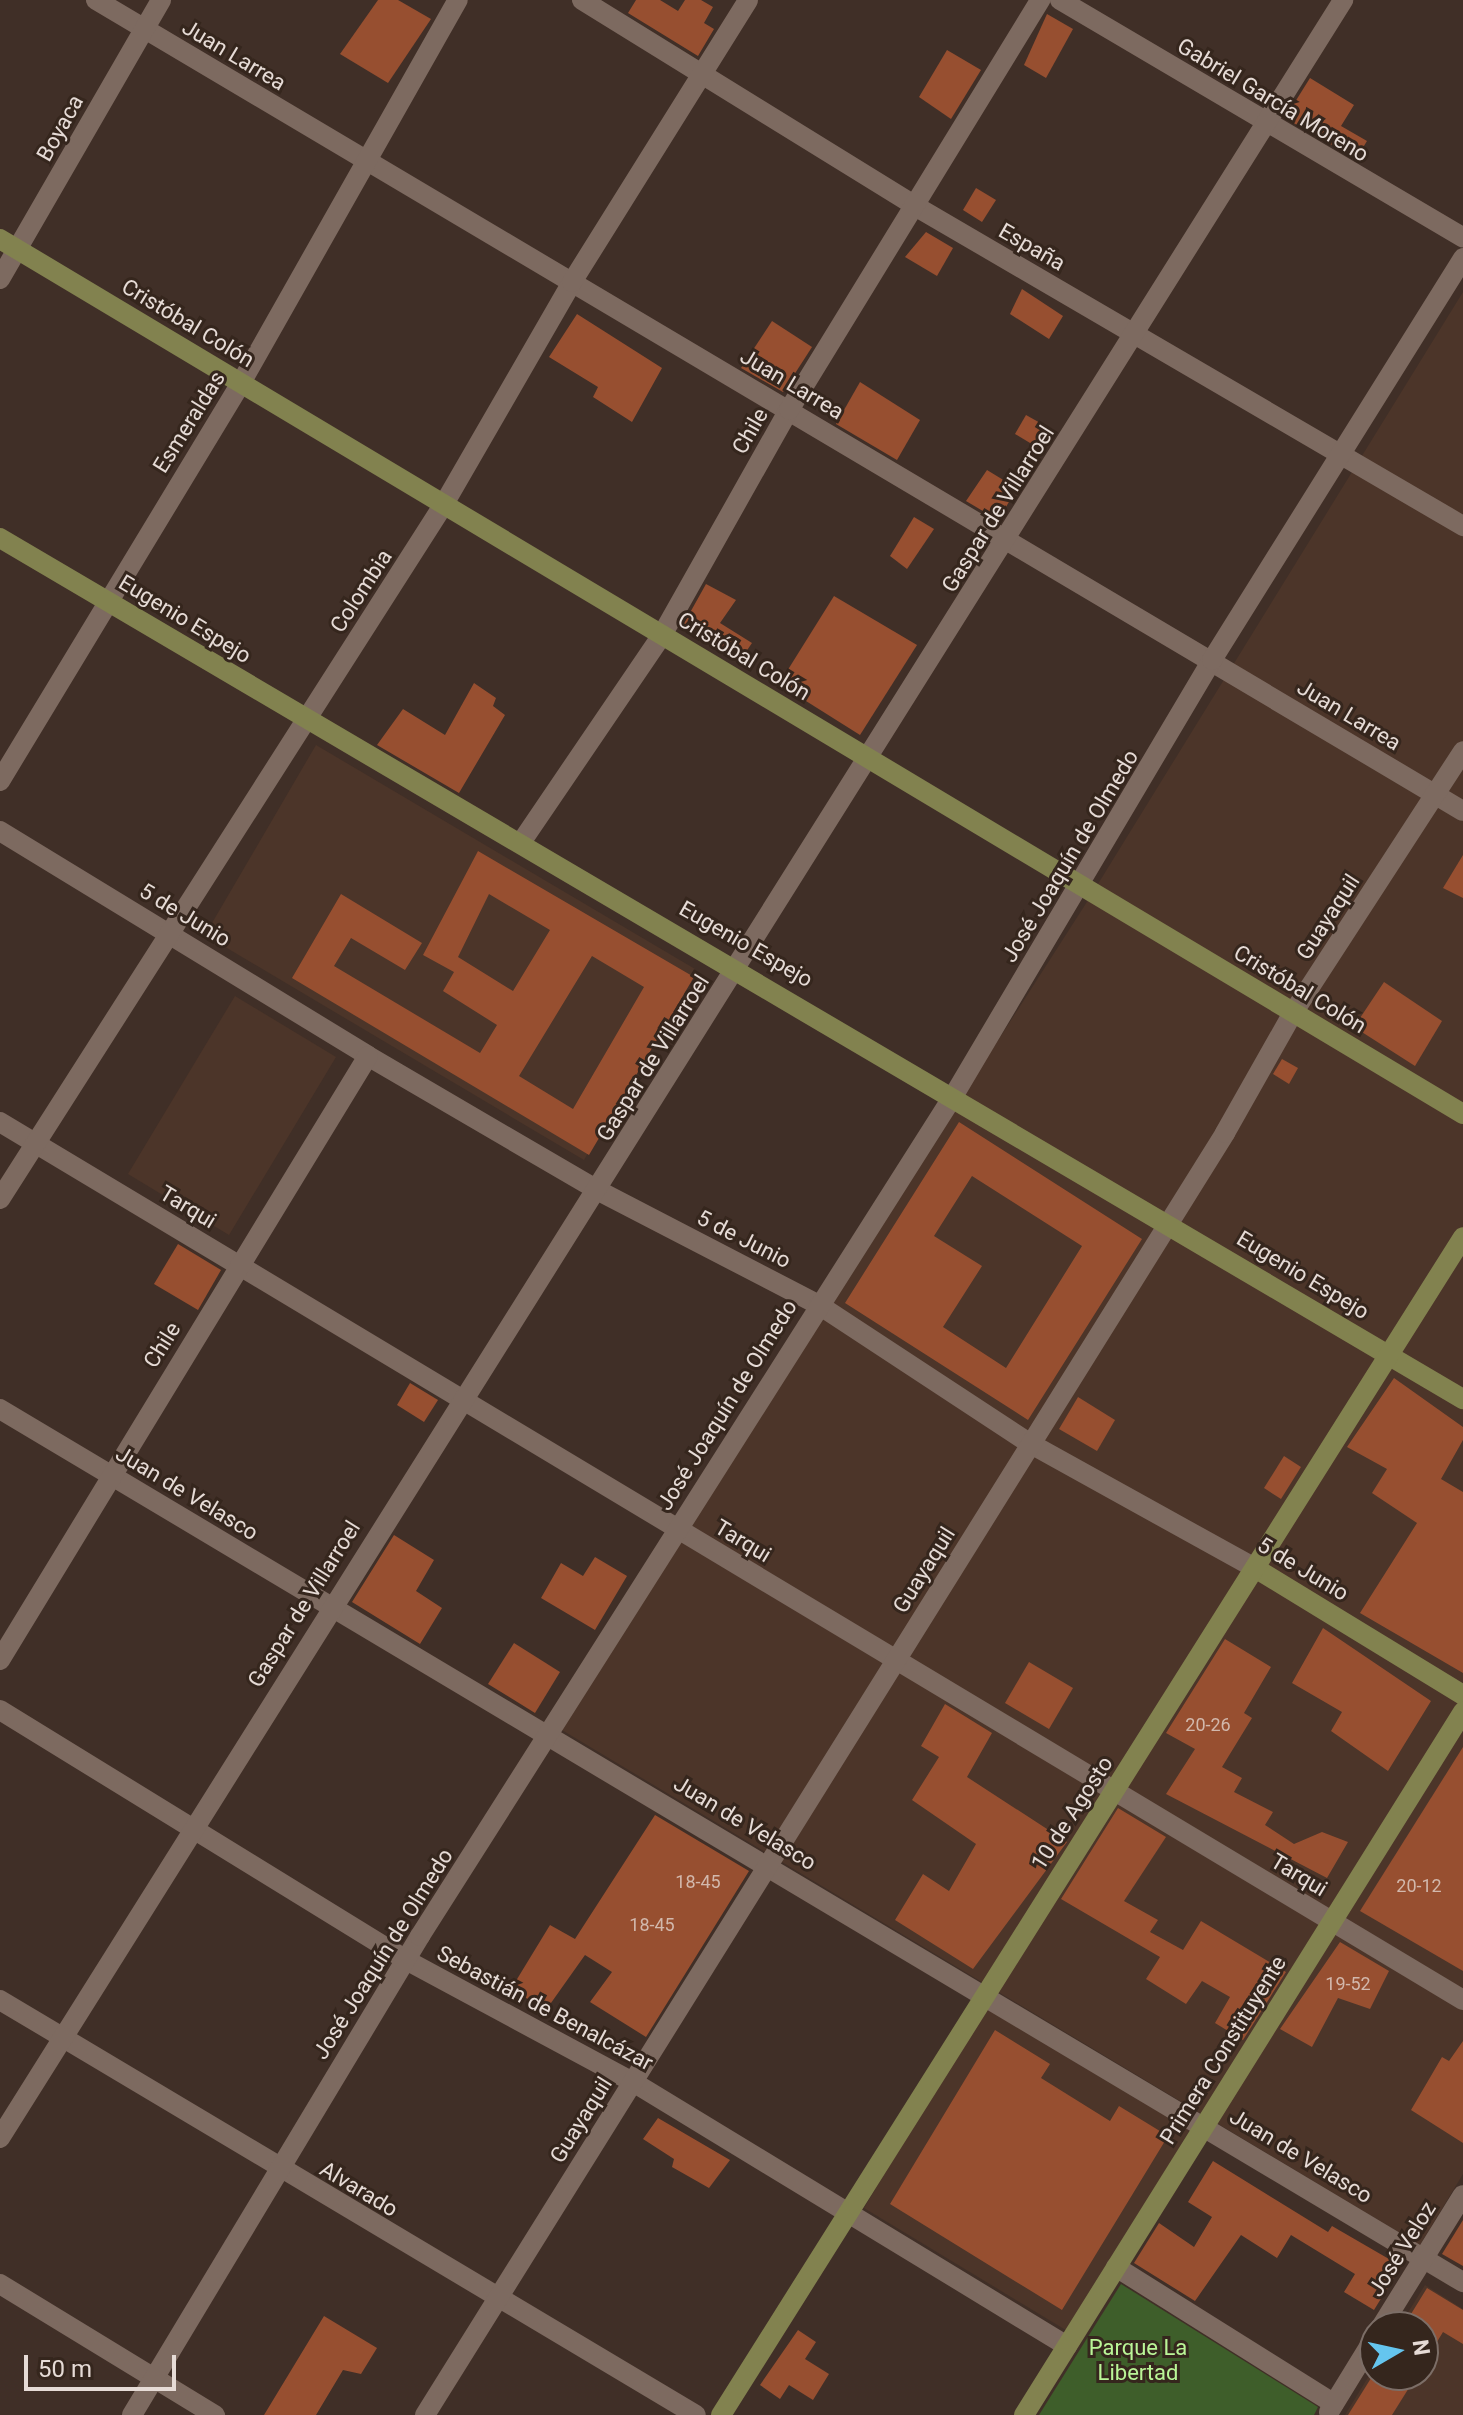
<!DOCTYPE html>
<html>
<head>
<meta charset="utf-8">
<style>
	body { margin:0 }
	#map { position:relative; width:1463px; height:2415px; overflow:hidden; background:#402f27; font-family:Roboto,sans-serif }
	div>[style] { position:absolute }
	.built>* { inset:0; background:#4c3529 }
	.green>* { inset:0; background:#3e5e2a }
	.building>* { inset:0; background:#974f30 }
	.street>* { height:20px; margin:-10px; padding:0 10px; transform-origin:10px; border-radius:10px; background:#7d6a60 }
	.secondary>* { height:20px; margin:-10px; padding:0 10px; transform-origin:10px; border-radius:10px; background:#82824f }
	span { translate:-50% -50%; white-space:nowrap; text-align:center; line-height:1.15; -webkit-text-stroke:6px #35261d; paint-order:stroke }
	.number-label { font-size:18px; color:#d2b8ac }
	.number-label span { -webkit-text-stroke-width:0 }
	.street-label { font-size:22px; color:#e6dbd6 }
	.park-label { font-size:22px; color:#baf597 }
	.north { position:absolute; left:1359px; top:2311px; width:80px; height:80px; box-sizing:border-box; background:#35261d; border:2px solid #7c6e67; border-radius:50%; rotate:81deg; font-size:22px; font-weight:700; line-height:32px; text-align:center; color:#e6dbd6 }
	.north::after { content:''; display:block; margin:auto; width:28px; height:36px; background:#65c5ee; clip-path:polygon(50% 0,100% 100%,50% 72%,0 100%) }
	.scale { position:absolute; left:24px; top:2355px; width:152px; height:36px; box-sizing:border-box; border:4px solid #e6dbd6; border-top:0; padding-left:10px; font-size:24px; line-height:28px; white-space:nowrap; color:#e6dbd6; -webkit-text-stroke:6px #35261d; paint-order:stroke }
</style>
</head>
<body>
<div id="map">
	<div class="built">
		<div style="clip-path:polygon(1463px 292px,1463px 2174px,1420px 2245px,557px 1727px,1085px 905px)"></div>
		<div style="clip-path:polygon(316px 745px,695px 969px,584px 1160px,205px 935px)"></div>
		<div style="clip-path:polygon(235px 996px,336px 1057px,229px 1235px,128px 1174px)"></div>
		<div style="clip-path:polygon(987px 2004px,1191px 2128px,1069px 2332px,864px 2208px)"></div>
		<div style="clip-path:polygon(1425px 2285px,1463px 2309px,1463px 2415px,1345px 2415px,1375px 2366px,1375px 2375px,1423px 2375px,1423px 2327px,1399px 2327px)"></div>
	</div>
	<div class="green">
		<div style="clip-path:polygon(1121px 2284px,1318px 2407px,1314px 2415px,1039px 2415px)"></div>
	</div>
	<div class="building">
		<div style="clip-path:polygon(378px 0,398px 0,431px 19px,388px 83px,340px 54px)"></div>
		<div style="clip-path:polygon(636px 0,660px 0,678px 11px,685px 0,701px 0,713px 7px,704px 23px,714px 29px,698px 56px,628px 13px)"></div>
		<div style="clip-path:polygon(1047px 14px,1073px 29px,1046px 78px,1024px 65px)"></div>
		<div style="clip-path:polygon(947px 50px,981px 70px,951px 119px,919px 97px)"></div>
		<div style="clip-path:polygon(1310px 78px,1354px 105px,1341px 126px,1367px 141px,1356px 159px,1285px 118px)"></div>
		<div style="clip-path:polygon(976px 188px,996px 200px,982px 222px,963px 210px)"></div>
		<div style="clip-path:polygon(926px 232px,953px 248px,937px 276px,905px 257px)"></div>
		<div style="clip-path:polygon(1022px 289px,1063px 316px,1049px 339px,1010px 314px)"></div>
		<div style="clip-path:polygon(577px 314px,662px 368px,632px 422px,593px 397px,598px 387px,549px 357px)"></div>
		<div style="clip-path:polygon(772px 321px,812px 347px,783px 392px,741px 368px)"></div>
		<div style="clip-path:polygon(860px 382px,920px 420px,897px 460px,836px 424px)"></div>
		<div style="clip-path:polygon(1026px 415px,1051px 429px,1040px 449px,1015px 434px)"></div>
		<div style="clip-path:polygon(987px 470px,1005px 481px,1001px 488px,1012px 497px,998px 520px,966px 501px)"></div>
		<div style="clip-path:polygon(914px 517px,934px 529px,907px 569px,890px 556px)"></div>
		<div style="clip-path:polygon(706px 584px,736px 600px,720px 623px,752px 643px,739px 662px,682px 627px)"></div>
		<div style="clip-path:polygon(834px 596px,917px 645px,860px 735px,779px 684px)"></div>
		<div style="clip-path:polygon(474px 683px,496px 698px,493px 706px,505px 715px,459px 793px,377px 745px,403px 709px,445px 735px)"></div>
		<div style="clip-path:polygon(evenodd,478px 851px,694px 977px,589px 1155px,292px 978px,341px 894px,422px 943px,405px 970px,351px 938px,334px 966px,480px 1053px,497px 1025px,443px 991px,454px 972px,423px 955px,478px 851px,489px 894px,550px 930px,513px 991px,458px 957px,489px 894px,478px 851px,592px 956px,644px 987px,573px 1109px,519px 1076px,592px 956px)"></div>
		<div style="clip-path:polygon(1463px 855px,1463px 898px,1443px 888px)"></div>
		<div style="clip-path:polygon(1384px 982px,1442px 1021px,1415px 1066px,1354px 1027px)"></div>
		<div style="clip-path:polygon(1282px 1059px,1298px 1068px,1289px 1084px,1273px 1074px)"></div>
		<div style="clip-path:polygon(evenodd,959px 1122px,1142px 1239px,1028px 1420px,845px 1303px,959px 1122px,972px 1176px,1082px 1246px,1006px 1368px,943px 1327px,982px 1266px,934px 1236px,972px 1176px)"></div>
		<div style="clip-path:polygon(178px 1244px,221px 1270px,198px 1310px,154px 1284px)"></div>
		<div style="clip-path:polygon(1394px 1378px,1463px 1427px,1463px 1440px,1441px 1479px,1463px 1492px,1463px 1673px,1360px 1613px,1417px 1523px,1372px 1493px,1387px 1469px,1347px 1447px)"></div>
		<div style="clip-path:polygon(410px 1383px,438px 1400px,424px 1422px,397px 1405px)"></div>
		<div style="clip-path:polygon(1078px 1397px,1115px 1420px,1097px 1451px,1059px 1429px)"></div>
		<div style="clip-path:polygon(1284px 1456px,1301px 1467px,1281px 1499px,1264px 1488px)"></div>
		<div style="clip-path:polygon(394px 1535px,434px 1560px,416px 1591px,442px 1608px,420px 1644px,352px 1602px)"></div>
		<div style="clip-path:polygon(595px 1557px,627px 1576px,595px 1630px,541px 1598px,561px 1563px,583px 1576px)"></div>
		<div style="clip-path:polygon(1323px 1628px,1431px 1701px,1388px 1771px,1331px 1731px,1342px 1712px,1292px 1683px)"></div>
		<div style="clip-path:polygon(1225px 1639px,1271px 1667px,1244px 1713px,1252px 1718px,1222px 1767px,1242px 1778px,1234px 1792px,1273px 1812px,1265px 1825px,1294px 1844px,1322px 1832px,1348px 1842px,1327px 1878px,1166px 1794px,1195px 1749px,1166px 1733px)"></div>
		<div style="clip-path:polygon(514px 1643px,560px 1672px,535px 1713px,488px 1684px)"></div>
		<div style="clip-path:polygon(1029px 1662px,1073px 1688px,1049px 1729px,1005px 1703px)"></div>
		<div style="clip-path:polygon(945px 1704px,992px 1733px,967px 1777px,1067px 1842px,973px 1969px,895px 1920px,923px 1874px,949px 1891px,976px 1844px,912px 1800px,939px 1757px,921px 1746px)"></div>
		<div style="clip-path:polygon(1463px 1747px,1463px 1971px,1360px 1911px)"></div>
		<div style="clip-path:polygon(1118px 1808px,1166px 1837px,1124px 1901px,1158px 1920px,1150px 1932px,1183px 1950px,1201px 1921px,1286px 1972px,1243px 2040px,1215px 2023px,1230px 1997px,1202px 1981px,1186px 2004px,1146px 1979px,1160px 1957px,1061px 1899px)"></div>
		<div style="clip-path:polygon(655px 1815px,749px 1871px,646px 2037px,590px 2002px,612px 1972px,585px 1955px,546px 2010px,511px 1989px,550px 1925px,575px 1939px)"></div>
		<div style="clip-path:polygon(1340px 1942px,1389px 1971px,1370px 2009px,1338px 1998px,1312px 2047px,1280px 2029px)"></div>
		<div style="clip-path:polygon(995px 2030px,1050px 2064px,1041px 2078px,1110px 2121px,1119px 2106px,1168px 2136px,1062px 2310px,890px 2204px)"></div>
		<div style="clip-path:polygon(1463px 2041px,1463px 2143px,1411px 2110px,1442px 2057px,1449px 2061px)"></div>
		<div style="clip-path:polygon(658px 2118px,730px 2160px,709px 2188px,672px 2167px,674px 2159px,643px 2139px)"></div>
		<div style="clip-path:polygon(1213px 2161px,1328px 2232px,1332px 2226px,1401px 2266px,1374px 2310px,1344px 2292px,1355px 2274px,1291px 2235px,1277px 2258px,1241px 2235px,1195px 2301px,1134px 2263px,1159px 2223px,1194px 2247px,1212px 2217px,1188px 2202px)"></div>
		<div style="clip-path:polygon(1463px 2220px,1463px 2266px,1442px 2254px)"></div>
		<div style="clip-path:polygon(1427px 2288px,1463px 2310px,1463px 2344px,1443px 2332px,1423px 2365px,1423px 2327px,1403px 2327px)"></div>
		<div style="clip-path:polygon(324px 2316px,377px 2348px,361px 2374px,343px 2370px,316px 2415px,264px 2415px)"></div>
		<div style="clip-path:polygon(798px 2330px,816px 2342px,805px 2359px,829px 2374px,813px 2400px,789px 2385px,780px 2399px,760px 2385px)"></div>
		<div style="clip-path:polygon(1373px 2375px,1417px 2375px,1392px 2415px,1348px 2415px)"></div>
	</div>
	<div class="street">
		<div style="left:96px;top:0;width:1589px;rotate:30.68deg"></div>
		<div style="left:582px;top:0;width:392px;rotate:31.7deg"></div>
		<div style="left:915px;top:206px;width:635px;rotate:30.28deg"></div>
		<div style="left:1060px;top:0;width:468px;rotate:30.5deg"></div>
		<div style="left:0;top:279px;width:322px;rotate:-60deg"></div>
		<div style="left:0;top:781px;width:465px;rotate:-58.8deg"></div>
		<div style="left:241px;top:383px;width:440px;rotate:-60.5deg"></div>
		<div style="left:0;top:831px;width:431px;rotate:31.4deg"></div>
		<div style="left:368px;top:1056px;width:268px;rotate:30.3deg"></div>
		<div style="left:599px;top:1191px;width:248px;rotate:27.4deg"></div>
		<div style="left:819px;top:1305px;width:254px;rotate:33.3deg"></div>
		<div style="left:1031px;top:1444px;width:256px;rotate:29deg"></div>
		<div style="left:522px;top:841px;width:249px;rotate:-55.8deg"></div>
		<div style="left:662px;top:635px;width:258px;rotate:-60.6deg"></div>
		<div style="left:789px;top:410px;width:481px;rotate:-58.5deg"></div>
		<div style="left:0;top:1122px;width:1706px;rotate:30.97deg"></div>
		<div style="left:0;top:1199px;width:825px;rotate:-57.43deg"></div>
		<div style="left:444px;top:504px;width:256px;rotate:-60deg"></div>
		<div style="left:572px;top:282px;width:332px;rotate:-58deg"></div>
		<div style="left:0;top:1409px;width:1704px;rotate:30.83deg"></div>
		<div style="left:0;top:1660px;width:707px;rotate:-58.65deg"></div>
		<div style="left:0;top:1710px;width:477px;rotate:31.6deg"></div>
		<div style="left:406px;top:1960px;width:258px;rotate:28.3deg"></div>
		<div style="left:633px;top:2082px;width:508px;rotate:31.31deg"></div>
		<div style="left:0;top:2000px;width:810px;rotate:30.81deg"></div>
		<div style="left:0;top:2138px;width:2525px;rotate:-57.86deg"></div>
		<div style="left:1116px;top:2267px;width:257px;rotate:32.1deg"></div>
		<div style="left:0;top:2284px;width:252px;rotate:31.4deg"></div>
		<div style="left:1381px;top:2327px;width:155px;rotate:-58.2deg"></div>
		<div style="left:1329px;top:2412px;width:88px;rotate:-58.5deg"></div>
		<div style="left:132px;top:2415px;width:559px;rotate:-58.98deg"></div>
		<div style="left:420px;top:1936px;width:996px;rotate:-57.59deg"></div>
		<div style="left:954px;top:1095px;width:506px;rotate:-59.33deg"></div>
		<div style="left:1212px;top:660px;width:474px;rotate:-58deg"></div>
		<div style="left:425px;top:2415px;width:1511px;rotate:-58.03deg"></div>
		<div style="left:1225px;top:1133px;width:138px;rotate:-60.5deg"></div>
		<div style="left:1293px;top:1013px;width:312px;rotate:-57deg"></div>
	</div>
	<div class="secondary">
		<div style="left:0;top:239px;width:1705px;rotate:30.88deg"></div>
		<div style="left:0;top:538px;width:1698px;rotate:30.48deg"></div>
		<div style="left:1255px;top:1568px;width:244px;rotate:31.4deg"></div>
		<div style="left:721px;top:2415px;width:1392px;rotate:-57.79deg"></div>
		<div style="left:1024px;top:2415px;width:829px;rotate:-58.02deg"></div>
	</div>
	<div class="number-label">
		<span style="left:1208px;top:1725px">20-26</span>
		<span style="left:698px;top:1882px">18-45</span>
		<span style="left:1419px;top:1886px">20-12</span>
		<span style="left:652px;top:1925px">18-45</span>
		<span style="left:1348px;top:1984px">19-52</span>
	</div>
	<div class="street-label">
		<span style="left:234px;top:55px;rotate:31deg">Juan Larrea</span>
		<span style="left:1273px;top:100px;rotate:31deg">Gabriel García Moreno</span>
		<span style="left:60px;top:128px;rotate:-61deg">Boyaca</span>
		<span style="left:1032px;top:247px;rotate:30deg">España</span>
		<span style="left:188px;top:323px;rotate:31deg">Cristóbal Colón</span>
		<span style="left:792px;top:384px;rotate:31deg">Juan Larrea</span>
		<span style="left:189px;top:422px;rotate:-58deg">Esmeraldas</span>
		<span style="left:750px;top:431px;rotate:-60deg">Chile</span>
		<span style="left:998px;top:509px;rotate:-58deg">Gaspar de Villarroel</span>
		<span style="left:361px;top:591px;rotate:-57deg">Colombia</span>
		<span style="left:185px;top:619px;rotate:31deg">Eugenio Espejo</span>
		<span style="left:744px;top:656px;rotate:31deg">Cristóbal Colón</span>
		<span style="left:1349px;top:715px;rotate:31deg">Juan Larrea</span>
		<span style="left:1070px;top:856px;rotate:-59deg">José Joaquín de Olmedo</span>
		<span style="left:185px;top:915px;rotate:31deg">5 de Junio</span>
		<span style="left:1328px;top:917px;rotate:-57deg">Guayaquil</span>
		<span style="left:746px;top:944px;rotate:30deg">Eugenio Espejo</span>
		<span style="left:1300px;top:989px;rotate:31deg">Cristóbal Colón</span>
		<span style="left:653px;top:1058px;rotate:-58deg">Gaspar de Villarroel</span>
		<span style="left:188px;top:1207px;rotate:31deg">Tarqui</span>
		<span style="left:744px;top:1239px;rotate:27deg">5 de Junio</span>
		<span style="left:1303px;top:1275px;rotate:31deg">Eugenio Espejo</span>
		<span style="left:162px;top:1345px;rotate:-58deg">Chile</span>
		<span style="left:727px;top:1405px;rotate:-58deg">José Joaquín de Olmedo</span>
		<span style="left:187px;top:1493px;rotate:31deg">Juan de Velasco</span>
		<span style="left:743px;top:1541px;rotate:31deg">Tarqui</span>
		<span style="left:1303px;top:1569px;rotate:31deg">5 de Junio</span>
		<span style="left:924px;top:1570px;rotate:-58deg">Guayaquil</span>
		<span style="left:304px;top:1604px;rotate:-58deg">Gaspar de Villarroel</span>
		<span style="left:1072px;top:1813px;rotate:-57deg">10 de Agosto</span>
		<span style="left:745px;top:1823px;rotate:31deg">Juan de Velasco</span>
		<span style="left:1299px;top:1875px;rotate:31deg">Tarqui</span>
		<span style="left:383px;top:1954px;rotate:-58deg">José Joaquín de Olmedo</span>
		<span style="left:545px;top:2008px;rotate:28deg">Sebastián de Benalcázar</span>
		<span style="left:1223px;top:2050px;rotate:-58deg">Primera Constituyente</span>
		<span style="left:581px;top:2120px;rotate:-58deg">Guayaquil</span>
		<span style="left:1301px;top:2156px;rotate:31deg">Juan de Velasco</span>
		<span style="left:359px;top:2189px;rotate:31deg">Alvarado</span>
		<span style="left:1402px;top:2249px;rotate:-58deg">José Veloz</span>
	</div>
	<div class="park-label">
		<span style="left:1138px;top:2360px">Parque La<br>Libertad</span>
	</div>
	<div class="north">N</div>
	<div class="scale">50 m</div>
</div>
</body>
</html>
